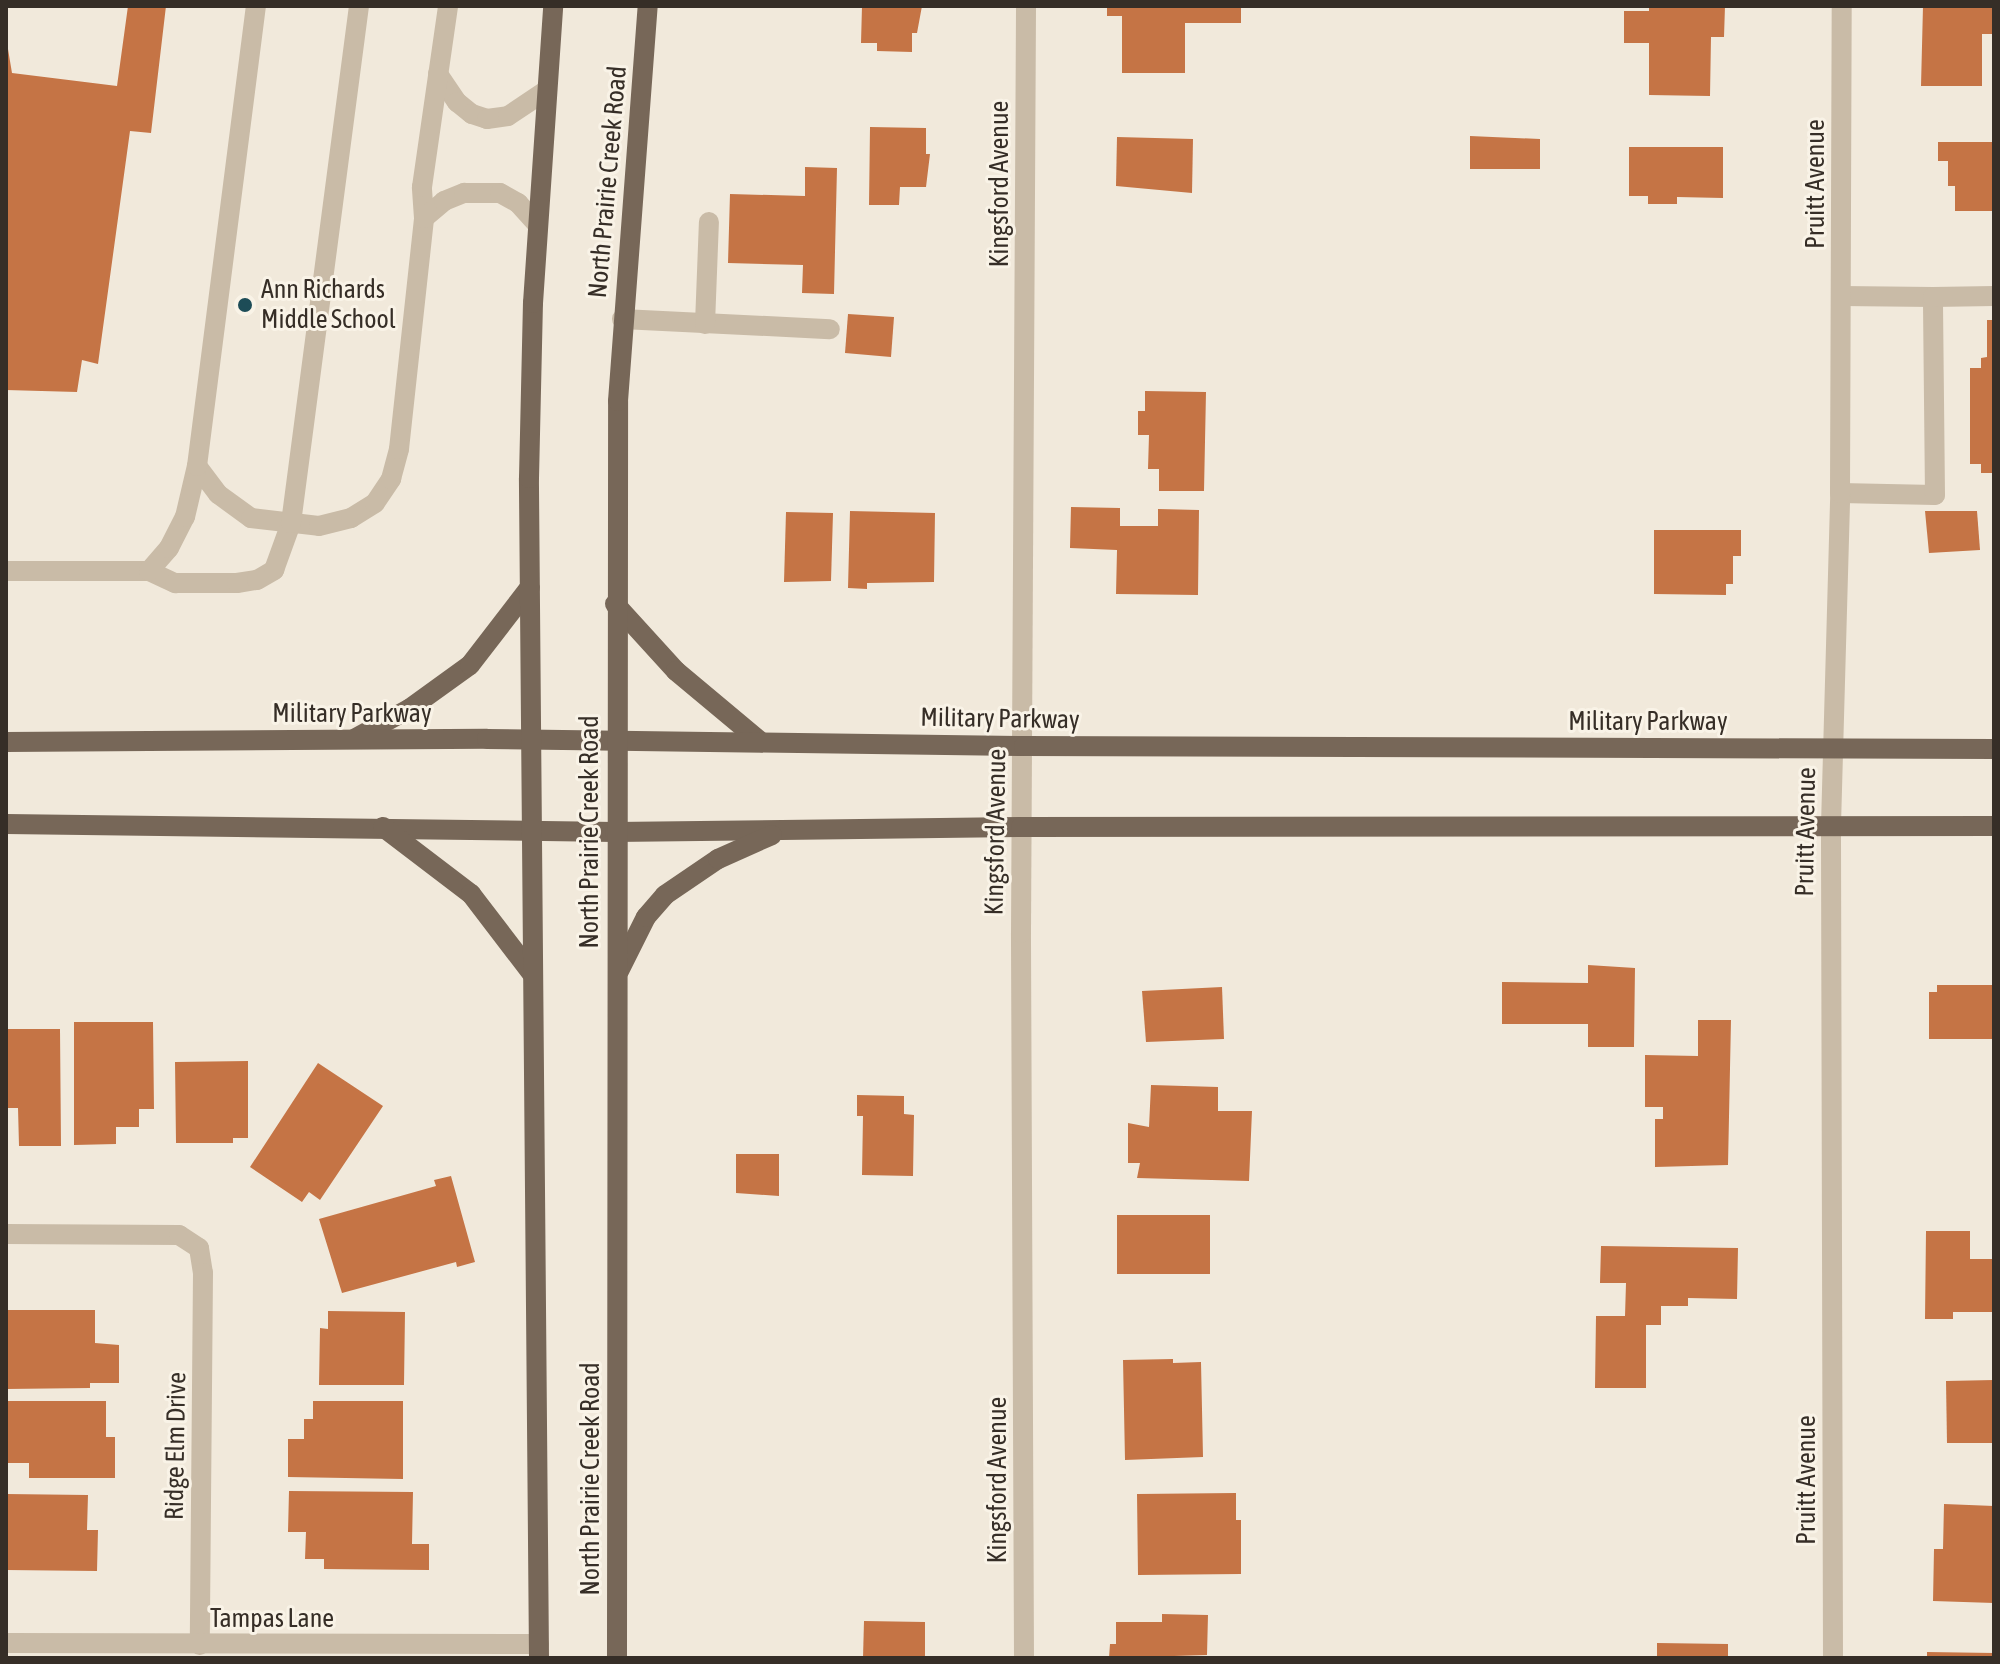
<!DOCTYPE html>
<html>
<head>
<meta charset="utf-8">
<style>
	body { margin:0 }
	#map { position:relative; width:2000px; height:1664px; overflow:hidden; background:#f1e9db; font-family:"Asap Condensed",sans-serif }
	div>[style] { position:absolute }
	.building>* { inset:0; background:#c57445 }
	.minor>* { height:20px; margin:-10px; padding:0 10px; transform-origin:10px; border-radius:10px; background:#c9bba7 }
	.major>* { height:20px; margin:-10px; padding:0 10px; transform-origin:10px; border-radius:10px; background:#776758 }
	.dots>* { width:22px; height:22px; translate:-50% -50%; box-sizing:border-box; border:4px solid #f9f3e7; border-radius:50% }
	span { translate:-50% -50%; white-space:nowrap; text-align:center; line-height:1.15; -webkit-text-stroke:6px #f9f3e7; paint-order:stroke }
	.street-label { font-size:26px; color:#362e27 }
	.poi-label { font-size:26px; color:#362e27 }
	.left { translate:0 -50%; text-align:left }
	.frame { position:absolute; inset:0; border:8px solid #362e27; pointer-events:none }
</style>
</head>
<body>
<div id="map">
	<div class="building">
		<div style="clip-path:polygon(128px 6px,166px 6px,151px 133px,130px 131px,98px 364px,82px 360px,77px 392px,6px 390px,6px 37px,12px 73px,117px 86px)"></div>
		<div style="clip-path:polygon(862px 6px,922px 6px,917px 33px,912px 33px,912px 52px,877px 51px,877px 43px,861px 43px)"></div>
		<div style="clip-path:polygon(1107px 6px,1241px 6px,1241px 23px,1185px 23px,1185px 73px,1122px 73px,1122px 16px,1107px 16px)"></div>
		<div style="clip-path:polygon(1649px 6px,1725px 6px,1724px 37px,1711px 37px,1710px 96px,1649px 95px,1649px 43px,1624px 43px,1624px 11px,1649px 11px)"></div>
		<div style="clip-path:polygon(1923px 6px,1994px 6px,1994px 34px,1982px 34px,1982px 86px,1921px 86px)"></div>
		<div style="clip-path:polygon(870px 127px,926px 128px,926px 154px,930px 154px,926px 187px,900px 187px,899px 205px,869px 205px)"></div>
		<div style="clip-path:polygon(1470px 136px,1540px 139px,1540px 169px,1470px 169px)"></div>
		<div style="clip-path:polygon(1117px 137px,1193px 139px,1192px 193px,1116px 186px)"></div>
		<div style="clip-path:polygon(1938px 142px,1994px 142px,1994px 211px,1955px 211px,1955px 186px,1948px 186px,1948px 161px,1938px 161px)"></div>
		<div style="clip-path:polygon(1629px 147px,1723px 147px,1723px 198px,1677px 197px,1677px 204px,1648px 204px,1648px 196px,1629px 196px)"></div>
		<div style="clip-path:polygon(805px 167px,837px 168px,834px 294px,802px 293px,803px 265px,728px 263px,730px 194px,805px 196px)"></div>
		<div style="clip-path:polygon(848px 314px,894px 317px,891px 357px,845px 353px)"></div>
		<div style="clip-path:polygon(1987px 320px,1994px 320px,1994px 473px,1981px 473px,1981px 464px,1970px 464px,1970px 368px,1981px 368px,1981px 358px,1987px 357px)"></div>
		<div style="clip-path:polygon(1145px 391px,1206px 392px,1204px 491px,1159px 491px,1159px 469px,1148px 469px,1149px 435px,1138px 435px,1138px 411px,1145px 411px)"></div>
		<div style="clip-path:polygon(1071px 507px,1120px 508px,1120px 526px,1158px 526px,1158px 509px,1199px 510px,1198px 595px,1116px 594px,1117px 550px,1070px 548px)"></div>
		<div style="clip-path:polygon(850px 511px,935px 513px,934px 582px,867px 583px,867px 589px,848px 588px)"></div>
		<div style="clip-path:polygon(1925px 511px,1977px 511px,1980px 550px,1929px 553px)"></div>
		<div style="clip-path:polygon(786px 512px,833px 513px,831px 581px,784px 582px)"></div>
		<div style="clip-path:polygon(1654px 530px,1741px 530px,1741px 556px,1733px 556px,1733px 584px,1726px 584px,1726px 595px,1654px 594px)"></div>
		<div style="clip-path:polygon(1588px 965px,1635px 968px,1634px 1047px,1588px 1047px,1588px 1024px,1502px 1024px,1502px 982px,1588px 983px)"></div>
		<div style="clip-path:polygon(1937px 985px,1994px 985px,1994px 1039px,1929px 1039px,1929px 992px,1937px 992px)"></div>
		<div style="clip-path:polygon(1222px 987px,1224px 1039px,1146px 1042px,1142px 991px)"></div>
		<div style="clip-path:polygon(1698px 1020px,1731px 1020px,1728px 1165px,1655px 1167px,1655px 1119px,1663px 1119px,1663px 1107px,1645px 1107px,1645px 1055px,1698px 1056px)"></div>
		<div style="clip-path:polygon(74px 1022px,153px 1022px,154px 1109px,139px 1109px,139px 1127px,116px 1127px,116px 1144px,74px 1145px)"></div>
		<div style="clip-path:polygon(6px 1029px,60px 1029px,61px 1146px,19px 1146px,18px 1108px,6px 1108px)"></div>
		<div style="clip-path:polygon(248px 1061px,248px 1138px,233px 1138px,233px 1143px,176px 1143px,175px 1062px)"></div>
		<div style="clip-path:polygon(318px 1063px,383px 1106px,320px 1200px,309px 1192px,302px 1202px,250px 1167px)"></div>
		<div style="clip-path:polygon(1151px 1085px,1218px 1087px,1218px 1111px,1252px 1111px,1249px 1181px,1137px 1178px,1140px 1163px,1128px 1163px,1128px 1123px,1149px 1127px)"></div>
		<div style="clip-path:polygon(857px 1095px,904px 1096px,904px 1114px,914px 1115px,913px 1176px,862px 1175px,863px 1116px,857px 1116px)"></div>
		<div style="clip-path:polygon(736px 1154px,779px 1154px,779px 1196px,736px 1193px)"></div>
		<div style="clip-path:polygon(451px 1176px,475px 1262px,457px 1267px,456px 1262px,342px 1293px,319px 1219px,436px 1186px,434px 1180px)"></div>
		<div style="clip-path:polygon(1117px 1215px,1210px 1215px,1210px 1274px,1117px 1274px)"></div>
		<div style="clip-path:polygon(1926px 1231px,1970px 1231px,1970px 1259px,1994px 1259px,1994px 1312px,1953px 1312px,1953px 1319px,1925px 1319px)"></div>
		<div style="clip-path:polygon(1601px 1246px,1738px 1248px,1737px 1299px,1688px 1298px,1688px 1306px,1661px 1306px,1661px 1325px,1646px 1325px,1646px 1388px,1595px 1388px,1596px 1316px,1625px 1316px,1626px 1283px,1600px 1283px)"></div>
		<div style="clip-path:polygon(6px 1310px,95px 1310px,95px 1343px,119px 1345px,119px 1383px,90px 1383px,90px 1388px,6px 1389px)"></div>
		<div style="clip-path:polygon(328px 1311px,405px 1312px,404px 1385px,319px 1385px,320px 1328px,328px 1329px)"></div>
		<div style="clip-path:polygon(1173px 1359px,1173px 1363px,1201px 1362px,1203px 1457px,1125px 1460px,1123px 1360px)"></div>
		<div style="clip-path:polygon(1994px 1380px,1994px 1443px,1947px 1443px,1946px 1381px)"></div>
		<div style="clip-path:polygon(6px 1401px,106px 1401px,106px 1437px,115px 1437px,115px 1478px,29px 1478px,29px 1463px,6px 1463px)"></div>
		<div style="clip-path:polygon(313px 1401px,403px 1401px,403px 1479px,288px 1477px,288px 1439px,304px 1439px,304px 1419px,313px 1419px)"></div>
		<div style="clip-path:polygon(289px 1491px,413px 1492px,412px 1544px,429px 1544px,429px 1570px,324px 1569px,324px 1559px,305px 1559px,306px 1532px,288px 1532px)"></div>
		<div style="clip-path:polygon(1236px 1493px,1236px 1520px,1241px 1520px,1241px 1574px,1138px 1575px,1137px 1494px)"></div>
		<div style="clip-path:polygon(6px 1494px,88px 1495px,87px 1530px,98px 1530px,97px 1571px,6px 1570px)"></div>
		<div style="clip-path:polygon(1944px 1504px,1994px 1506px,1994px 1603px,1933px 1601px,1934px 1549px,1943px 1549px)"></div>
		<div style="clip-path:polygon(1162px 1614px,1208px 1615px,1207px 1655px,1109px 1658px,1110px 1644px,1116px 1644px,1116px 1622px,1162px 1622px)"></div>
		<div style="clip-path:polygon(864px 1621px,925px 1622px,925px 1658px,863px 1658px)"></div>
		<div style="clip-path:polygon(1657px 1643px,1728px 1644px,1728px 1658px,1657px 1658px)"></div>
		<div style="clip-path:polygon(1927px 1652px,1994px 1653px,1994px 1658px,1927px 1658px)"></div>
	</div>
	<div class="minor">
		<div style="left:438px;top:74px;width:34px;rotate:56deg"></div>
		<div style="left:457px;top:102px;width:19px;rotate:39deg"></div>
		<div style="left:472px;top:114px;width:16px;rotate:18deg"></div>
		<div style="left:487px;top:119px;width:21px;rotate:-8deg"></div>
		<div style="left:508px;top:116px;width:47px;rotate:-33.7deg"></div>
		<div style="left:424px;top:218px;width:31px;rotate:-94deg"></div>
		<div style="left:422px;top:187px;width:183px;rotate:-81.8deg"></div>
		<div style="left:1842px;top:296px;width:91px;rotate:0.6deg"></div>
		<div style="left:622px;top:319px;width:208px;rotate:2.8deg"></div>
		<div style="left:705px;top:324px;width:102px;rotate:-87.8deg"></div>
		<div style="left:197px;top:466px;width:35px;rotate:53deg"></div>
		<div style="left:218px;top:494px;width:41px;rotate:36deg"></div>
		<div style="left:251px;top:518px;width:68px;rotate:6.7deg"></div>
		<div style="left:319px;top:526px;width:33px;rotate:-14deg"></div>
		<div style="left:351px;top:518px;width:28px;rotate:-32deg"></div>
		<div style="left:375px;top:503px;width:29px;rotate:-56deg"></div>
		<div style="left:391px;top:479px;width:31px;rotate:-75deg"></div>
		<div style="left:399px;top:449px;width:232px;rotate:-83.8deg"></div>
		<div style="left:424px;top:218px;width:26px;rotate:-40deg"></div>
		<div style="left:444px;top:201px;width:22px;rotate:-22deg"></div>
		<div style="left:464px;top:193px;width:36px"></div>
		<div style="left:500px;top:193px;width:21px;rotate:29deg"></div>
		<div style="left:518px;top:203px;width:28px;rotate:48deg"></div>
		<div style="left:1840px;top:493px;width:95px;rotate:1.2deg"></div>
		<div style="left:1935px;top:495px;width:198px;rotate:-90.6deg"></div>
		<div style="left:1933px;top:297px;width:61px;rotate:-0.9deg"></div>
		<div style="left:6px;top:571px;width:143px"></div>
		<div style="left:149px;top:571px;width:29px;rotate:25deg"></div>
		<div style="left:175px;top:583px;width:62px"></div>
		<div style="left:237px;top:583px;width:20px;rotate:-9deg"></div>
		<div style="left:257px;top:580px;width:20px;rotate:-30deg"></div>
		<div style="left:274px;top:570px;width:50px;rotate:-70.1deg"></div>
		<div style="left:291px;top:523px;width:521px;rotate:-82.51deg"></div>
		<div style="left:149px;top:571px;width:30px;rotate:-49deg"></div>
		<div style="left:169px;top:548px;width:35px;rotate:-63deg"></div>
		<div style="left:185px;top:517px;width:52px;rotate:-76.8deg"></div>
		<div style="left:197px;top:466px;width:464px;rotate:-82.7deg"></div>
		<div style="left:6px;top:1234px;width:173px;rotate:0.3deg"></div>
		<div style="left:179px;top:1235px;width:24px;rotate:33deg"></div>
		<div style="left:199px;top:1248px;width:25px;rotate:81deg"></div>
		<div style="left:203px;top:1273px;width:372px;rotate:90.5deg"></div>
		<div style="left:6px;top:1643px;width:533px;rotate:0.11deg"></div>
		<div style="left:1024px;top:1658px;width:725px;rotate:-90.24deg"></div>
		<div style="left:1021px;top:933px;width:927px;rotate:-89.69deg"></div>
		<div style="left:1833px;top:1658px;width:833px;rotate:-90.14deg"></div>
		<div style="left:1831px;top:825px;width:332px;rotate:-88.4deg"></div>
		<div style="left:1840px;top:493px;width:487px;rotate:-89.8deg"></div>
	</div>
	<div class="major">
		<div style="left:615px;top:604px;width:91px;rotate:47.7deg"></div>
		<div style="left:676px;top:671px;width:111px;rotate:39.9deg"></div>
		<div style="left:354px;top:739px;width:63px;rotate:-28.6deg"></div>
		<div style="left:409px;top:709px;width:75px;rotate:-35.8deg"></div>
		<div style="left:470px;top:665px;width:98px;rotate:-52.4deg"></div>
		<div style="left:6px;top:742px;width:481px;rotate:-0.4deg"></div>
		<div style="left:487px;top:739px;width:537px;rotate:0.75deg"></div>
		<div style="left:1024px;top:746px;width:970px;rotate:0.18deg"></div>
		<div style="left:6px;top:824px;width:609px;rotate:0.75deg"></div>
		<div style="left:615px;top:832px;width:406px;rotate:-0.7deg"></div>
		<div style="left:1021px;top:827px;width:973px;rotate:-0.06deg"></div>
		<div style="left:383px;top:827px;width:111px;rotate:37.3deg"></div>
		<div style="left:471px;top:894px;width:102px;rotate:52.6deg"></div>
		<div style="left:619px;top:971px;width:60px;rotate:-63.4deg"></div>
		<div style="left:646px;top:917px;width:29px;rotate:-49deg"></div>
		<div style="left:665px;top:895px;width:64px;rotate:-34.2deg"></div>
		<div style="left:718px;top:859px;width:59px;rotate:-24deg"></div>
		<div style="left:539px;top:1658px;width:1180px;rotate:-90.49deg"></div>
		<div style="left:529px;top:478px;width:175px;rotate:-88.7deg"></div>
		<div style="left:533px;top:303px;width:298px;rotate:-86.1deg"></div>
		<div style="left:617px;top:1658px;width:1257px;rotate:-89.95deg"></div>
		<div style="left:618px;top:401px;width:396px;rotate:-85.7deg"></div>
	</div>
	<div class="dots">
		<div style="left:245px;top:305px;background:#1d4c57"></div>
	</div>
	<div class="street-label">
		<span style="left:608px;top:182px;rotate:-85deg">North Prairie Creek Road</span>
		<span style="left:1000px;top:184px;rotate:-90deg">Kingsford Avenue</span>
		<span style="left:1816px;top:184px;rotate:-90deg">Pruitt Avenue</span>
		<span style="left:352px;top:714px">Military Parkway</span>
		<span style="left:1000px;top:719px;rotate:1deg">Military Parkway</span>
		<span style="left:1648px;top:722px">Military Parkway</span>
		<span style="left:590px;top:832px;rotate:-90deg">North Prairie Creek Road</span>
		<span style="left:996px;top:832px;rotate:-89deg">Kingsford Avenue</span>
		<span style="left:1806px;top:832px;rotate:-89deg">Pruitt Avenue</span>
		<span style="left:176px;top:1446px;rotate:-89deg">Ridge Elm Drive</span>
		<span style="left:591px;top:1479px;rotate:-90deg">North Prairie Creek Road</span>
		<span style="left:998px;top:1480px;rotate:-90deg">Kingsford Avenue</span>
		<span style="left:1807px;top:1480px;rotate:-90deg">Pruitt Avenue</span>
		<span style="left:272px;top:1619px">Tampas Lane</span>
	</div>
	<div class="poi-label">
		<span class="left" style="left:261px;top:305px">Ann Richards<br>Middle School</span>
	</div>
	<div class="frame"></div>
</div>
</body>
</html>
